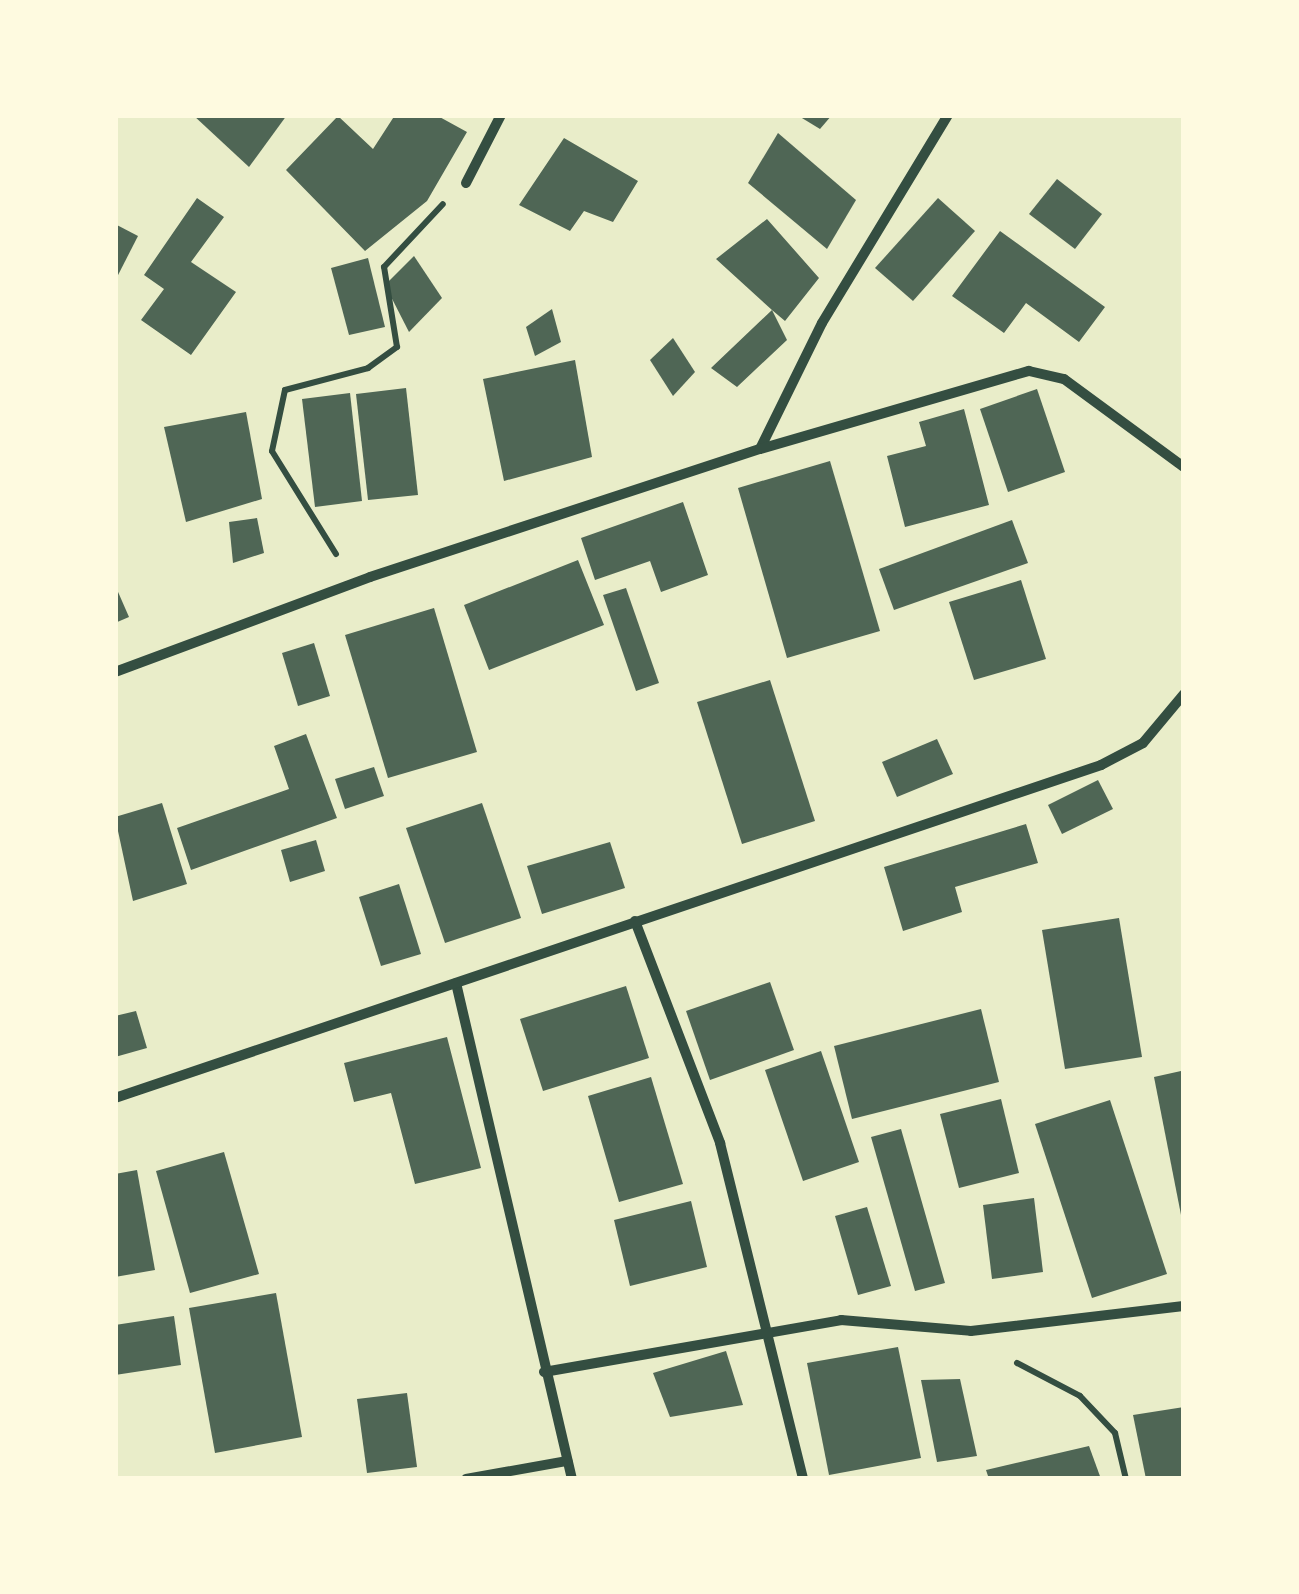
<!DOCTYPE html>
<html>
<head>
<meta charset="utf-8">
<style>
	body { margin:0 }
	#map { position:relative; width:1299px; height:1594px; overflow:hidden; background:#e9edc9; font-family:Merriweather,serif }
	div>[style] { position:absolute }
	.building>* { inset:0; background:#4f6655 }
	.path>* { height:6px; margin:-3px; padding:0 3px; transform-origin:3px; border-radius:3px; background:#344e41 }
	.minor>* { height:10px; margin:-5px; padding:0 5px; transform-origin:5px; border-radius:5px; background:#344e41 }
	span { translate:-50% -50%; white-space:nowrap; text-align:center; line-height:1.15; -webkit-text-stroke:8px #fefae0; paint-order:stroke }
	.frame { position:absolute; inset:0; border:118px solid #fefae0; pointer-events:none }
</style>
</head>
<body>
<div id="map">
	<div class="building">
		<div style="clip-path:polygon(193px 115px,287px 115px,249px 167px)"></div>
		<div style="clip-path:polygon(395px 115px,436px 115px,467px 132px,427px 201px,365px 251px,286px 170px,338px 116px,373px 149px)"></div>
		<div style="clip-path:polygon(797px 115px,832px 115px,820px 129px)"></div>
		<div style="clip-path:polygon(778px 133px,856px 200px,827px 249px,748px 183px)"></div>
		<div style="clip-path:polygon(564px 138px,638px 181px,613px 222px,584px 211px,570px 231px,519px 205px)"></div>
		<div style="clip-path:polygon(1057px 179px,1102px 214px,1075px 249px,1029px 214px)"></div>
		<div style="clip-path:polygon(197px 198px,224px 217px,191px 262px,236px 292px,191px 355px,141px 320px,164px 289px,144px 275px)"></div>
		<div style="clip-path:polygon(938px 198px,975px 231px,913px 301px,875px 268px)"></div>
		<div style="clip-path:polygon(767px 219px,819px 278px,785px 321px,772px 310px,787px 340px,737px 387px,711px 368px,772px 310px,716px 259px)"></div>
		<div style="clip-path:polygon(115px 224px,138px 236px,115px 281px)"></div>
		<div style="clip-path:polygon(1000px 231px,1105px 307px,1079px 342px,1026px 303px,1004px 333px,952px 296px)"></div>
		<div style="clip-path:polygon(414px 256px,442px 298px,409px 332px,385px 285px)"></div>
		<div style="clip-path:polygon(368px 258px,385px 327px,349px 335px,331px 268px)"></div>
		<div style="clip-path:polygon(552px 309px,561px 342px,535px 356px,526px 327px)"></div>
		<div style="clip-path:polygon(673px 338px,695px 372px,673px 396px,650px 360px)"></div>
		<div style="clip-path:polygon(575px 360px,592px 457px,504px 481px,483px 379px)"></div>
		<div style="clip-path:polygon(406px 388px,418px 495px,368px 500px,356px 394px)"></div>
		<div style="clip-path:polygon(1037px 389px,1065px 472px,1008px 492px,980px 409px)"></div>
		<div style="clip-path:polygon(350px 393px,362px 501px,315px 507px,302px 399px)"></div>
		<div style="clip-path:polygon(964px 409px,989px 505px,905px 527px,887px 456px,926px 446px,919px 422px)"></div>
		<div style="clip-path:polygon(246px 412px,262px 499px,186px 522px,164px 427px)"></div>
		<div style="clip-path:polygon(830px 461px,880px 631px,787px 658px,738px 488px)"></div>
		<div style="clip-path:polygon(683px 502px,708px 575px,661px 592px,650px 561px,595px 580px,581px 538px)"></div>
		<div style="clip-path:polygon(257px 518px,264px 553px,233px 563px,229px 522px)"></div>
		<div style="clip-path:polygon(1012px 520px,1028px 563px,894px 610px,879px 569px)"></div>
		<div style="clip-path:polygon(578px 560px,604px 625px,489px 670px,464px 605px)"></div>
		<div style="clip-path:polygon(1021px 580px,1046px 659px,974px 680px,949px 602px)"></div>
		<div style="clip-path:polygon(115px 585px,129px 617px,115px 623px)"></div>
		<div style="clip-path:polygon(626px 588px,659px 683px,636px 691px,603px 595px)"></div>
		<div style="clip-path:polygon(434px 608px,477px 752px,388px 778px,345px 635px)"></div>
		<div style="clip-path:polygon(314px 643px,330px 696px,298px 706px,282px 653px)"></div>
		<div style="clip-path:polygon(770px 680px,815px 821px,742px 844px,697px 702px)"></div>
		<div style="clip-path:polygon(306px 734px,337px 818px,191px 870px,177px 828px,289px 789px,274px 746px)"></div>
		<div style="clip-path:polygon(937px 739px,953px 774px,897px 797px,882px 762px)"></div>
		<div style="clip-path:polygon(374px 767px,384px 796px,345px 809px,335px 779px)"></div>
		<div style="clip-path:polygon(1098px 780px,1113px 809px,1062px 834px,1048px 805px)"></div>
		<div style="clip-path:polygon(162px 803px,187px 884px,133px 901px,115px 817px)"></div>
		<div style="clip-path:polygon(482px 803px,521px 918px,445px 943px,406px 828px)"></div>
		<div style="clip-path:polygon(1026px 824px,1038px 863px,955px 887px,962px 912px,903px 931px,884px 867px)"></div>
		<div style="clip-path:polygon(316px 840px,325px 871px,290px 882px,281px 850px)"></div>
		<div style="clip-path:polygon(610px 842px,625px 888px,542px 914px,527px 866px)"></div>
		<div style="clip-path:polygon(399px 884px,421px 954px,381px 966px,359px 897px)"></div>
		<div style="clip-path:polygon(1119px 918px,1142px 1057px,1065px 1069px,1042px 930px)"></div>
		<div style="clip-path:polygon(770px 982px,794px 1050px,710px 1080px,686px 1011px)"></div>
		<div style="clip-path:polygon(626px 986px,649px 1058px,543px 1091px,520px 1019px)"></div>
		<div style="clip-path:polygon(981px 1009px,999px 1082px,852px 1119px,834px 1046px)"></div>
		<div style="clip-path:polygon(136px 1011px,147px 1048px,115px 1057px,115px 1016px)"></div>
		<div style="clip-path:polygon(447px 1037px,481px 1168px,415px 1184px,391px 1093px,354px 1102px,344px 1063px)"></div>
		<div style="clip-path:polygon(821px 1051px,859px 1162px,803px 1181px,765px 1070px)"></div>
		<div style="clip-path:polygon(1181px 1071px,1184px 1085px,1182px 1220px,1154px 1077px)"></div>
		<div style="clip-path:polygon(651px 1077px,683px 1184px,619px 1202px,588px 1096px)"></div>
		<div style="clip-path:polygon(1001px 1099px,1019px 1173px,959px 1188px,940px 1114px)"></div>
		<div style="clip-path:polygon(1110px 1100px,1167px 1274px,1092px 1298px,1035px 1124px)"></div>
		<div style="clip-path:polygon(901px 1129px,945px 1283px,915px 1291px,871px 1137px)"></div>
		<div style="clip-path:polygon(224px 1152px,259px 1274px,190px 1293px,156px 1171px)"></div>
		<div style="clip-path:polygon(137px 1170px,155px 1270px,115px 1277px,115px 1174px)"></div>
		<div style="clip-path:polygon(1034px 1198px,1043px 1272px,992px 1279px,983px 1205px)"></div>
		<div style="clip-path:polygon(691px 1201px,707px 1267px,630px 1286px,614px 1220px)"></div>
		<div style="clip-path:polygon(867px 1207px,891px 1286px,858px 1295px,835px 1216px)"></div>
		<div style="clip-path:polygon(276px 1293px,302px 1437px,215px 1453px,189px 1308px)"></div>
		<div style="clip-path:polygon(174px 1316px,181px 1365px,115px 1375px,115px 1325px)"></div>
		<div style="clip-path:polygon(898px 1347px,921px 1458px,829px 1475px,807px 1363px)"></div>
		<div style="clip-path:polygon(726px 1351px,743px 1405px,670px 1417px,653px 1373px)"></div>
		<div style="clip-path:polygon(960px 1379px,977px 1456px,937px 1462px,921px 1380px)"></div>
		<div style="clip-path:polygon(407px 1393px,417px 1467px,367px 1473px,357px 1399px)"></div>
		<div style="clip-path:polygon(1184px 1407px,1184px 1479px,1146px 1479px,1133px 1415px)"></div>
		<div style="clip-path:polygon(1089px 1446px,1101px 1479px,989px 1479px,986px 1470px)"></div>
	</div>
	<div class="path">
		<div style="left:336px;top:554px;width:121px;rotate:-121.9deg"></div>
		<div style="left:272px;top:451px;width:62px;rotate:-78deg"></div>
		<div style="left:285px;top:390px;width:86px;rotate:-14.8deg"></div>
		<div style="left:368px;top:368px;width:36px;rotate:-36deg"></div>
		<div style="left:397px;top:347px;width:81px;rotate:-99.2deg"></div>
		<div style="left:384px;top:267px;width:86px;rotate:-46.9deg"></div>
		<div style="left:1017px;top:1363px;width:71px;rotate:27.6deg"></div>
		<div style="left:1080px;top:1396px;width:51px;rotate:46.6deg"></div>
		<div style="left:1115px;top:1433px;width:47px;rotate:76.6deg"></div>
	</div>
	<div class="minor">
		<div style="left:466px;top:183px;width:76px;rotate:-62.8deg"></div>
		<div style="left:760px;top:449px;width:140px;rotate:-63.8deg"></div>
		<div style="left:822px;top:323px;width:243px;rotate:-58.8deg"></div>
		<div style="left:115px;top:672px;width:272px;rotate:-20.4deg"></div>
		<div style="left:370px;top:577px;width:410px;rotate:-18.2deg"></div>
		<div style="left:760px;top:449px;width:280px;rotate:-16.2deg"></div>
		<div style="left:1029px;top:371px;width:36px;rotate:13deg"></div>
		<div style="left:1064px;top:379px;width:149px;rotate:36.3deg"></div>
		<div style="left:635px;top:921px;width:238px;rotate:69deg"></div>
		<div style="left:720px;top:1143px;width:346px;rotate:76.1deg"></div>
		<div style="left:456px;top:983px;width:509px;rotate:76.84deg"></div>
		<div style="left:115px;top:1098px;width:1041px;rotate:-18.66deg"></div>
		<div style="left:1101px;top:765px;width:47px;rotate:-27.6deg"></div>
		<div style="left:1143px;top:743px;width:64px;rotate:-50.1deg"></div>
		<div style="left:544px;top:1372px;width:302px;rotate:-9.9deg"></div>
		<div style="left:841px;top:1320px;width:130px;rotate:4.8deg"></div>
		<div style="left:971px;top:1331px;width:214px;rotate:-6.7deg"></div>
		<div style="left:466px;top:1479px;width:103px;rotate:-10.1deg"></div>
	</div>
	<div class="frame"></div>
</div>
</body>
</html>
